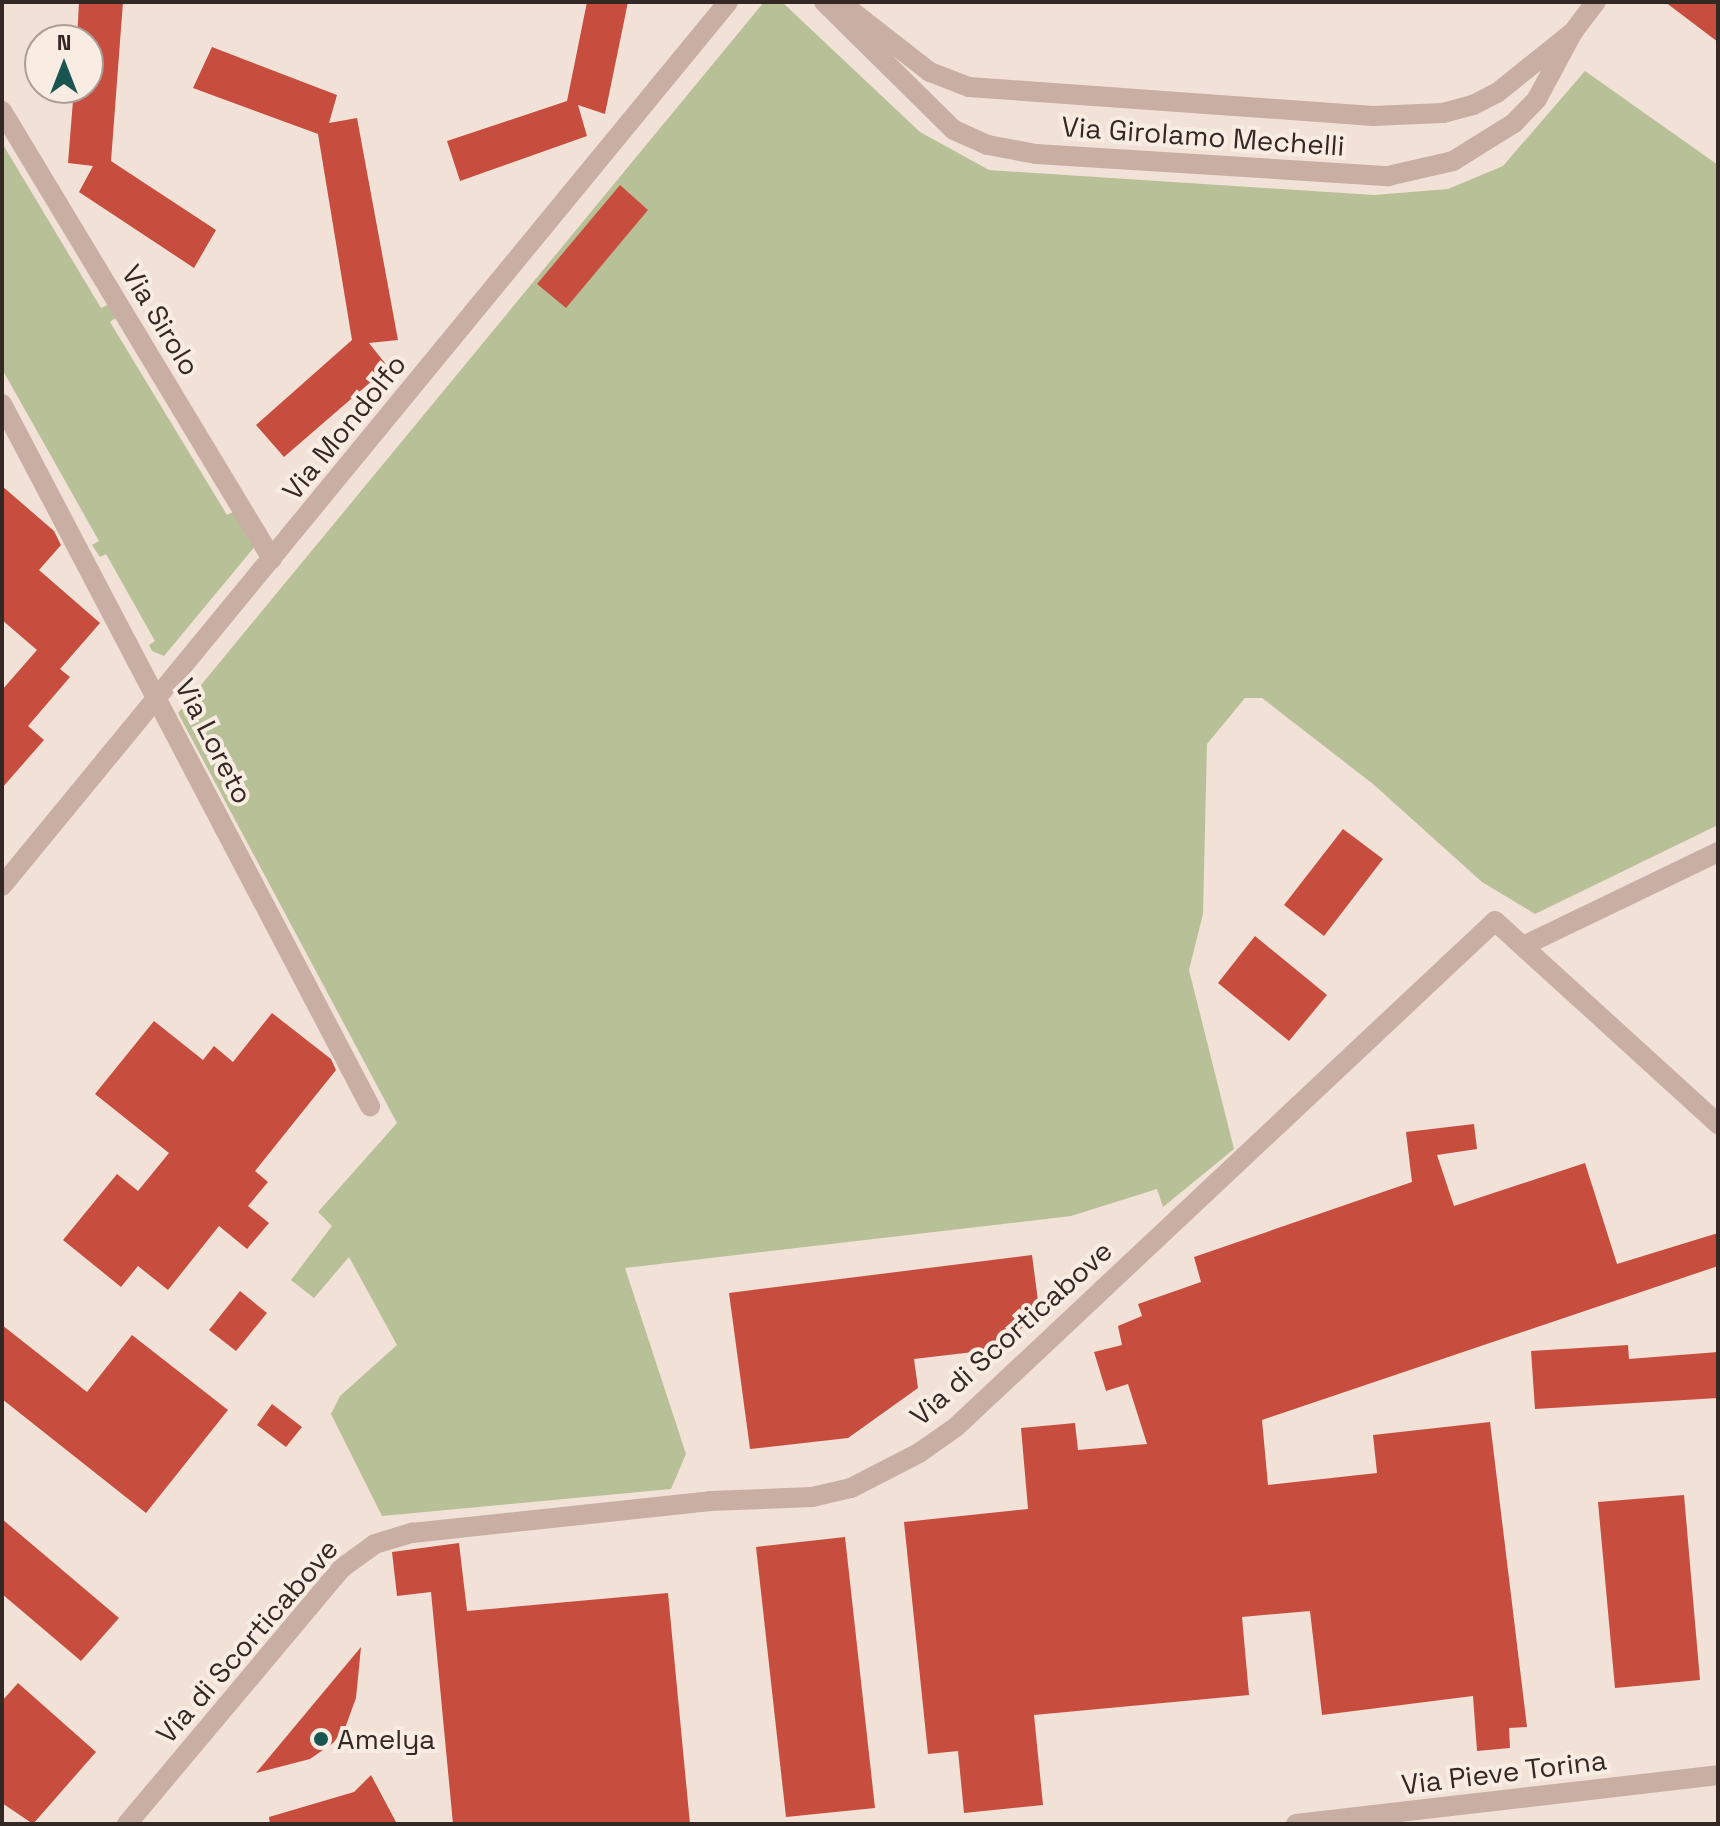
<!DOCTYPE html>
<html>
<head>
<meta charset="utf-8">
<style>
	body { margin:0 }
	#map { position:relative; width:1720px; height:1826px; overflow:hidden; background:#f1e1d7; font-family:"Space Grotesk",sans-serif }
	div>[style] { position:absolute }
	.green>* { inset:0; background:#b8c097 }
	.building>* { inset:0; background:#c74e3f }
	.street>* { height:20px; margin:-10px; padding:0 10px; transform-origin:10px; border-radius:10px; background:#c9afa3 }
	.dots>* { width:22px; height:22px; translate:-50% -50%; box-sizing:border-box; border:4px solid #f9ece3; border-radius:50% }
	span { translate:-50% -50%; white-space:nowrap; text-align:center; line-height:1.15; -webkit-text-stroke:8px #f9ece3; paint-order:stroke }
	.street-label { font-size:28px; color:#342825 }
	.poi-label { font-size:28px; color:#342825 }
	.left { translate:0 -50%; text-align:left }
	.frame { position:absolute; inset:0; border:4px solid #342825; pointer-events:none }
	.north { position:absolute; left:24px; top:24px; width:80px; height:80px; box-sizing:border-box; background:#f9ece3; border:2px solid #aa9e97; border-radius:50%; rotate:0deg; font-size:22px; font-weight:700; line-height:32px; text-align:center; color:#342825 }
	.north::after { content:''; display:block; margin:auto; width:28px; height:36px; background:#1b5551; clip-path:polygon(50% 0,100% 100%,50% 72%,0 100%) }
</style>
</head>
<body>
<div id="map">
	<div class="green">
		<div style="clip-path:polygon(764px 2px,782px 2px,920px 132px,989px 170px,1374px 195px,1448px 189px,1503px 166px,1585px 71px,1718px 165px,1718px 825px,1535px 914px,1482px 882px,1373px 784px,1262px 698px,1245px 698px,1207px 744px,1203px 914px,1189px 970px,1234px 1149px,1163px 1207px,1157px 1189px,1071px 1216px,625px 1268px,686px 1454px,671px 1489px,382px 1516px,331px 1414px,340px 1396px,397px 1345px,349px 1257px,314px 1298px,291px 1280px,332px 1226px,318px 1212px,397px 1123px,178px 713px)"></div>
		<div style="clip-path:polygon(2px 143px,101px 308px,109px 304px,117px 317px,110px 322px,227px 515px,235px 511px,256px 545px,164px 656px,152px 651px,149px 645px,155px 641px,106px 554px,100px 557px,92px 545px,99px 541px,2px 369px)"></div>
	</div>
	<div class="building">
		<div style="clip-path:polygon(79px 2px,123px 2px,111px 161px,216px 230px,194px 268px,79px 192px,93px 166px,68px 163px,74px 88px,88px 88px,88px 40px,77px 40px)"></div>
		<div style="clip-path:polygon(587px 2px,628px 2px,605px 114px,578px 105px,587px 136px,460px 181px,447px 141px,567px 101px)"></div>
		<div style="clip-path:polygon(1665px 2px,1718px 2px,1718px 42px)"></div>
		<div style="clip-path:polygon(212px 47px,337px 95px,329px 123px,357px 118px,398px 340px,369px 343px,388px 367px,284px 457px,256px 425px,352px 340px,318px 134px,193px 88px)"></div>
		<div style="clip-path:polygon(620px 185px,648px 210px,566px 308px,537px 284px)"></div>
		<div style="clip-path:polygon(2px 486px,54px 531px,61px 545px,39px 570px,100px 623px,60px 669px,70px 677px,28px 726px,44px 740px,2px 788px,2px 690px,37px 650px,2px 620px)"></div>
		<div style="clip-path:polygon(1343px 829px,1383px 859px,1324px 936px,1284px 905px)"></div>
		<div style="clip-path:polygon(1255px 936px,1327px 995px,1289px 1041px,1218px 983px)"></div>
		<div style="clip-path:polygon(272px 1013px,331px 1059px,336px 1070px,255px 1171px,268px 1182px,248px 1206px,269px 1223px,247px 1249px,219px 1226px,168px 1290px,138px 1266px,121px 1287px,63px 1240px,117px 1174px,138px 1191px,169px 1153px,95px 1094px,154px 1021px,203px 1060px,214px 1046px,233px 1062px)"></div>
		<div style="clip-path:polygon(1474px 1124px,1477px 1149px,1437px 1155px,1454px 1206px,1585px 1163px,1617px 1264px,1718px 1233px,1718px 1266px,1262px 1420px,1268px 1485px,1377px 1473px,1373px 1435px,1490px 1422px,1527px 1727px,1509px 1728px,1510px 1748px,1477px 1751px,1473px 1696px,1322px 1715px,1310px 1611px,1242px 1617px,1249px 1695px,1034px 1715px,1043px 1805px,964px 1813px,958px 1751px,928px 1754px,904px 1522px,1028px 1509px,1021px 1428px,1075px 1423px,1078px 1450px,1147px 1444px,1128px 1384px,1106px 1391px,1094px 1352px,1122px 1345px,1118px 1326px,1142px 1316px,1138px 1304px,1201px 1282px,1194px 1257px,1412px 1182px,1406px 1132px)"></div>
		<div style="clip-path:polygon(1032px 1255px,1040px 1316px,1005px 1339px,1007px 1348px,914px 1359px,918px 1388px,848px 1438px,750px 1449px,729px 1293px)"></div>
		<div style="clip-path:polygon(240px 1291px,267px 1313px,236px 1351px,209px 1330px)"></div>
		<div style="clip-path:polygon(2px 1325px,87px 1392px,132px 1335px,228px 1410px,146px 1513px,2px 1399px)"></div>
		<div style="clip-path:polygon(1628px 1345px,1629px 1359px,1718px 1352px,1718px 1398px,1535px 1409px,1531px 1351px)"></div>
		<div style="clip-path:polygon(272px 1404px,302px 1427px,286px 1447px,257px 1425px)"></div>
		<div style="clip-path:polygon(1684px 1495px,1700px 1680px,1615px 1688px,1598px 1502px)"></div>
		<div style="clip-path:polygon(2px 1519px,119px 1618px,81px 1661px,2px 1594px)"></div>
		<div style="clip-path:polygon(845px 1537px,875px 1808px,786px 1817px,756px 1547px)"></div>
		<div style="clip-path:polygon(459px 1543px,467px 1611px,668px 1593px,690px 1824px,453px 1824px,431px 1592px,397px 1596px,392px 1552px)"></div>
		<div style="clip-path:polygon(361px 1647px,356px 1698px,345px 1728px,333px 1743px,310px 1759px,256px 1773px)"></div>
		<div style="clip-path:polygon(18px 1683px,96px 1752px,33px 1824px,2px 1803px,2px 1701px)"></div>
		<div style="clip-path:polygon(371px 1775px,397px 1824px,270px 1824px,269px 1817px,354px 1792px)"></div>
	</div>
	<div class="street">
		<div style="left:824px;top:2px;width:182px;rotate:44.6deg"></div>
		<div style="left:954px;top:130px;width:37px;rotate:24deg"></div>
		<div style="left:988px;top:145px;width:49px;rotate:10.6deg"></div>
		<div style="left:1036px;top:154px;width:353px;rotate:3.6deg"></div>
		<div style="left:1388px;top:176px;width:67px;rotate:-13deg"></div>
		<div style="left:1453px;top:161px;width:72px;rotate:-31.9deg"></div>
		<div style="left:1514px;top:123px;width:33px;rotate:-46deg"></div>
		<div style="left:1537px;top:99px;width:76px;rotate:-61.8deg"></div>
		<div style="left:1573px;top:32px;width:38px;rotate:-53deg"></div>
		<div style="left:840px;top:2px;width:114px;rotate:37.9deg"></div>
		<div style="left:930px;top:72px;width:42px;rotate:21deg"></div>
		<div style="left:969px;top:87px;width:405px;rotate:4.1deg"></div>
		<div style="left:1373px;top:116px;width:70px;rotate:-2.5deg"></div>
		<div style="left:1443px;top:113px;width:31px;rotate:-15deg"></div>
		<div style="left:1473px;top:105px;width:27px;rotate:-27deg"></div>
		<div style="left:1497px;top:93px;width:97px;rotate:-38.8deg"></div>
		<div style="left:2px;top:111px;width:523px;rotate:58.92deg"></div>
		<div style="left:2px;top:404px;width:793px;rotate:62.34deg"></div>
		<div style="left:2px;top:886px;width:1144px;rotate:-50.6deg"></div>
		<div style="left:1523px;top:946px;width:216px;rotate:-25.7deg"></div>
		<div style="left:127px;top:1824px;width:334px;rotate:-50deg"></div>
		<div style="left:342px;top:1568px;width:41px;rotate:-36deg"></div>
		<div style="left:375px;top:1544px;width:39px;rotate:-17deg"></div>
		<div style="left:412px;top:1533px;width:300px;rotate:-6.1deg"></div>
		<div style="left:710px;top:1501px;width:102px;rotate:-2.2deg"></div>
		<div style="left:812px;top:1497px;width:40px;rotate:-13deg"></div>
		<div style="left:851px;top:1488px;width:76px;rotate:-27.2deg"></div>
		<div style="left:919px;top:1453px;width:45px;rotate:-35.1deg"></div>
		<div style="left:956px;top:1427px;width:739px;rotate:-43.19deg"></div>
		<div style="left:1495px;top:921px;width:302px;rotate:42.3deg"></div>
		<div style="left:1296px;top:1824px;width:425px;rotate:-6.6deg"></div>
	</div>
	<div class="dots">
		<div style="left:321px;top:1739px;background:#1b5551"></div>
	</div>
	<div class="street-label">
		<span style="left:1203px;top:136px;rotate:4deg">Via Girolamo Mechelli</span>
		<span style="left:161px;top:320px;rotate:59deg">Via Sirolo</span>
		<span style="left:344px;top:427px;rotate:-51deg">Via Mondolfo</span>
		<span style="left:214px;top:741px;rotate:63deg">Via Loreto</span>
		<span style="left:1011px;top:1333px;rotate:-42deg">Via di Scorticabove</span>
		<span style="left:247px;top:1641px;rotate:-49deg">Via di Scorticabove</span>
		<span style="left:1504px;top:1772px;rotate:-7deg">Via Pieve Torina</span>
	</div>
	<div class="poi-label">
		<span class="left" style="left:337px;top:1739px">Amelya</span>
	</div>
	<div class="frame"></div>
	<div class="north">N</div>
</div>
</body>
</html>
